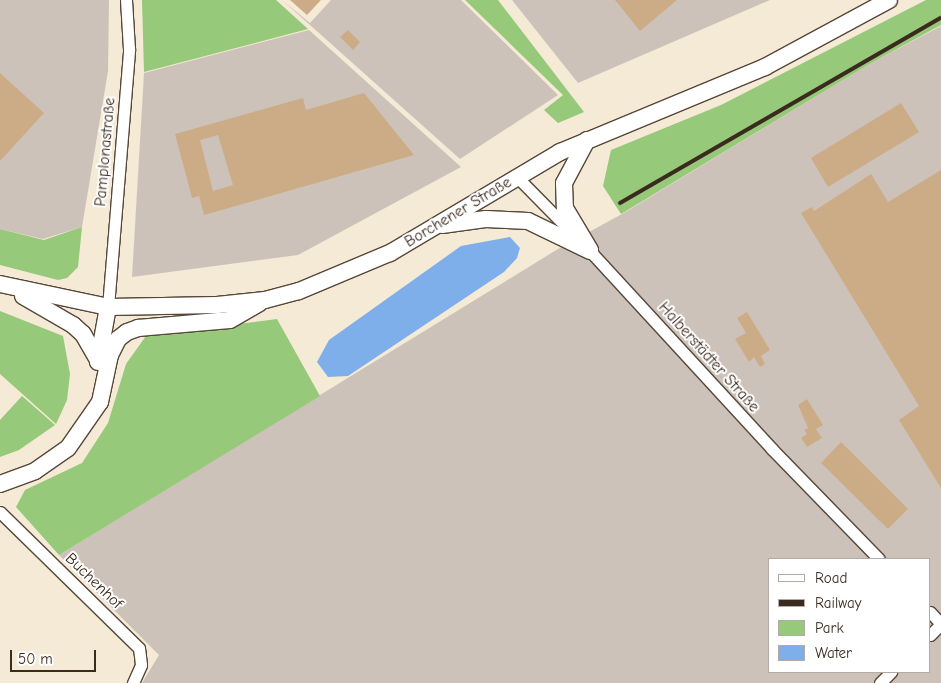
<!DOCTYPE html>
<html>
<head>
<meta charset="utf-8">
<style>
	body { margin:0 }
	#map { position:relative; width:941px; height:683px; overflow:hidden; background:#f4ead5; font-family:"Comic Neue",sans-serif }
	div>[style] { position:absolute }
	.industrial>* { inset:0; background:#cdc2b9 }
	.green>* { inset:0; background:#96c979 }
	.water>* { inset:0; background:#7fafea }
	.building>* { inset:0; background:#ccac86 }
	.roads { filter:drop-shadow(1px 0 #574739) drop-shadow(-1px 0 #574739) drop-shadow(0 1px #574739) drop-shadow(0 -1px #574739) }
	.minor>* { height:11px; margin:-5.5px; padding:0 5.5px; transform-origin:5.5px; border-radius:5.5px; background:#fff }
	.secondary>* { height:16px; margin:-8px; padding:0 8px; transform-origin:8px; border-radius:8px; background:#fff }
	.rail>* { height:4px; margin:-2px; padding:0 2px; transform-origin:2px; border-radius:2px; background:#3b2a1e }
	span { translate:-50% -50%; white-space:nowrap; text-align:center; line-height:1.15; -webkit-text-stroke:4px #fff; paint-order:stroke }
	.street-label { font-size:16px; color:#3b2a1e }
	.legend { position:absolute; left:768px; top:558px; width:162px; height:115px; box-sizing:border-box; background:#fff; border:1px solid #b1aaa5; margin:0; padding:6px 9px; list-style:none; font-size:15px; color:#3b2a1e }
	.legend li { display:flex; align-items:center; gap:10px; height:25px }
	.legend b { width:25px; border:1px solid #b1aaa5 }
	.scale { position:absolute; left:10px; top:650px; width:86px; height:22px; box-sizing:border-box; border:2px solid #3b2a1e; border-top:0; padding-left:6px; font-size:15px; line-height:18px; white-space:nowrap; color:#3b2a1e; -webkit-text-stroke:4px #fff; paint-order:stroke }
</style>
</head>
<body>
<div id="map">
	<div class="industrial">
		<div style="clip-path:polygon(0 0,109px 0,108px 71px,82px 227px,43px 239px,0 229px)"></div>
		<div style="clip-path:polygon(282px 0,310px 23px,331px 0,461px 0,558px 95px,460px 159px)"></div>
		<div style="clip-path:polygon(512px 0,770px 0,578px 83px)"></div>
		<div style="clip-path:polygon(evenodd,941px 26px,941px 683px,142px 683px,159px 655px,59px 555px,558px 249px,622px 214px,873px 62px,941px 26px,770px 559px,930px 559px,930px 672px,770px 672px,770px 559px)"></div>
		<div style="clip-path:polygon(309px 30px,461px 167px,298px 255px,132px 277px,144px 73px)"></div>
	</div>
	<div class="green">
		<div style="clip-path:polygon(142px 0,276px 0,308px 29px,144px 72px)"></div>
		<div style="clip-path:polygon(465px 0,498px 0,584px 112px,558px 123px,544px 110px,563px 95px)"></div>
		<div style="clip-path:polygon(926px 0,941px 0,941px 25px,873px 62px,621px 214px,603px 186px,611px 150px,721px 105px)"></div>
		<div style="clip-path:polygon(82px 227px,78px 267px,67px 278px,58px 280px,0 265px,0 229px,44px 240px)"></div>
		<div style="clip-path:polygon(0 311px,63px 336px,70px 374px,67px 400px,56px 424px,0 374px)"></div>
		<div style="clip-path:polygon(277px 319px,320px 396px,59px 555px,16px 507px,25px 490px,82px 463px,108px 423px,126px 364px,146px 336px)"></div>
		<div style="clip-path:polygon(22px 396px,55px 425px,19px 450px,0 457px,0 420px)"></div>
	</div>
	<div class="water">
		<div style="clip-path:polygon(510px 237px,520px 248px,517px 258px,504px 272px,348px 376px,328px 377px,317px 362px,329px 340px,461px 246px)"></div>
	</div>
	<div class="building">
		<div style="clip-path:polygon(290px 0,321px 0,307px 15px)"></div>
		<div style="clip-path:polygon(615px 0,677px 0,640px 31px)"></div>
		<div style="clip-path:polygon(348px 30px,360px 42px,353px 50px,340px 37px)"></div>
		<div style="clip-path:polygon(0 73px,44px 113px,0 161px)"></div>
		<div style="clip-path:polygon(evenodd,364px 93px,414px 155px,204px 215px,199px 196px,192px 198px,175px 134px,303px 98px,306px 110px,364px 93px,218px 135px,233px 185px,213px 191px,200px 140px,218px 135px)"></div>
		<div style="clip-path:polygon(901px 103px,919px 132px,828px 187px,811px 158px)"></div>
		<div style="clip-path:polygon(941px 170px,941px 488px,899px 420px,919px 406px,801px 213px,812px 207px,814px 211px,871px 174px,888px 202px)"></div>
		<div style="clip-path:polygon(747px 312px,770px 350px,761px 356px,765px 364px,760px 367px,754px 357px,749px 362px,735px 339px,746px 333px,737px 318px)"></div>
		<div style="clip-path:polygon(807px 399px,823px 425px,816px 429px,822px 438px,807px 447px,801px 438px,807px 434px,804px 430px,808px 428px,798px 405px)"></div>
		<div style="clip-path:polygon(841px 442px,908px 509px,888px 529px,821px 463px)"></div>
	</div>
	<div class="roads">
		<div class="minor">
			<div style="left:516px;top:176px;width:105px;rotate:45.4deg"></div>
			<div style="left:590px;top:251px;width:269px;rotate:47.4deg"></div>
			<div style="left:772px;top:449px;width:153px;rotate:45.8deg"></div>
			<div style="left:108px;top:307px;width:259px;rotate:-85.3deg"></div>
			<div style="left:129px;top:49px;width:49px;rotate:-93.5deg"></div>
			<div style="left:0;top:512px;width:194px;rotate:44.4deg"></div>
			<div style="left:139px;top:648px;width:17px;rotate:83deg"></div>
			<div style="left:141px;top:665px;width:20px;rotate:114deg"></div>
			<div style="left:930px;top:612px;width:16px;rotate:47deg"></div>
			<div style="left:930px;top:635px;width:16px;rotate:-45deg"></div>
			<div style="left:880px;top:683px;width:16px;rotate:-45deg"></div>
		</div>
		<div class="secondary">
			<div style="left:587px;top:140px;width:49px;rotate:118.1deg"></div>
			<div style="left:564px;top:183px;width:25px;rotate:88deg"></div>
			<div style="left:565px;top:208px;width:49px;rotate:59.2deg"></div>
			<div style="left:442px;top:225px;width:44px;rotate:-7.8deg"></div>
			<div style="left:486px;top:219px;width:42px;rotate:2.7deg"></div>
			<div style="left:528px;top:221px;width:69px;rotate:25.8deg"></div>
			<div style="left:0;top:284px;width:110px;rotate:12deg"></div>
			<div style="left:108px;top:307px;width:109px;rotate:-1.1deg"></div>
			<div style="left:217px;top:305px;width:48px;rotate:-5.9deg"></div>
			<div style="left:265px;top:300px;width:35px;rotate:-15deg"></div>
			<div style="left:299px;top:291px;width:99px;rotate:-22.7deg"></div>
			<div style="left:390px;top:253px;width:198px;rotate:-30.7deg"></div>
			<div style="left:560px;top:152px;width:222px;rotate:-22.5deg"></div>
			<div style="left:765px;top:67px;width:141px;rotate:-28.4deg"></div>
			<div style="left:23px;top:296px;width:58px;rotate:30.1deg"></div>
			<div style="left:73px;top:325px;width:13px;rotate:42deg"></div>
			<div style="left:83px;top:334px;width:30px;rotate:60deg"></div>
			<div style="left:98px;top:362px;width:56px;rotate:-79.7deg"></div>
			<div style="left:0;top:484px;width:37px;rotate:-20deg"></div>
			<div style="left:35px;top:471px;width:40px;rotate:-34.9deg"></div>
			<div style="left:68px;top:448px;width:56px;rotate:-55.2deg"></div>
			<div style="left:100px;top:402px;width:48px;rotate:-78deg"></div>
			<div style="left:110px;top:355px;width:18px;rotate:-63deg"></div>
			<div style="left:118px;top:339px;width:11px;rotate:-38deg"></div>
			<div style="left:127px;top:332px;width:12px;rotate:-20deg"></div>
			<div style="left:138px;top:328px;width:92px;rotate:-5deg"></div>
			<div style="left:230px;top:320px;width:34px;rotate:-30deg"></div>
		</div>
	</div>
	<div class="rail">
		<div style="left:620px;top:203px;width:370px;rotate:-30deg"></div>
	</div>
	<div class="street-label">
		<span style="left:105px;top:152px;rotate:-85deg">Pamplonastraße</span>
		<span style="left:458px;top:212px;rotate:-31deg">Borchener Straße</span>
		<span style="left:709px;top:357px;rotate:48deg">Halberstädter Straße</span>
		<span style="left:94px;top:581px;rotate:44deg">Buchenhof</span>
	</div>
	<ul class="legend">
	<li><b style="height:6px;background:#fff"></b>Road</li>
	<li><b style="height:6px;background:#3b2a1e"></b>Railway</li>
	<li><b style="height:14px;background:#96c979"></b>Park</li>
	<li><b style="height:14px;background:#7fafea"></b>Water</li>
	</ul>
	<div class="scale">50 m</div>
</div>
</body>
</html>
